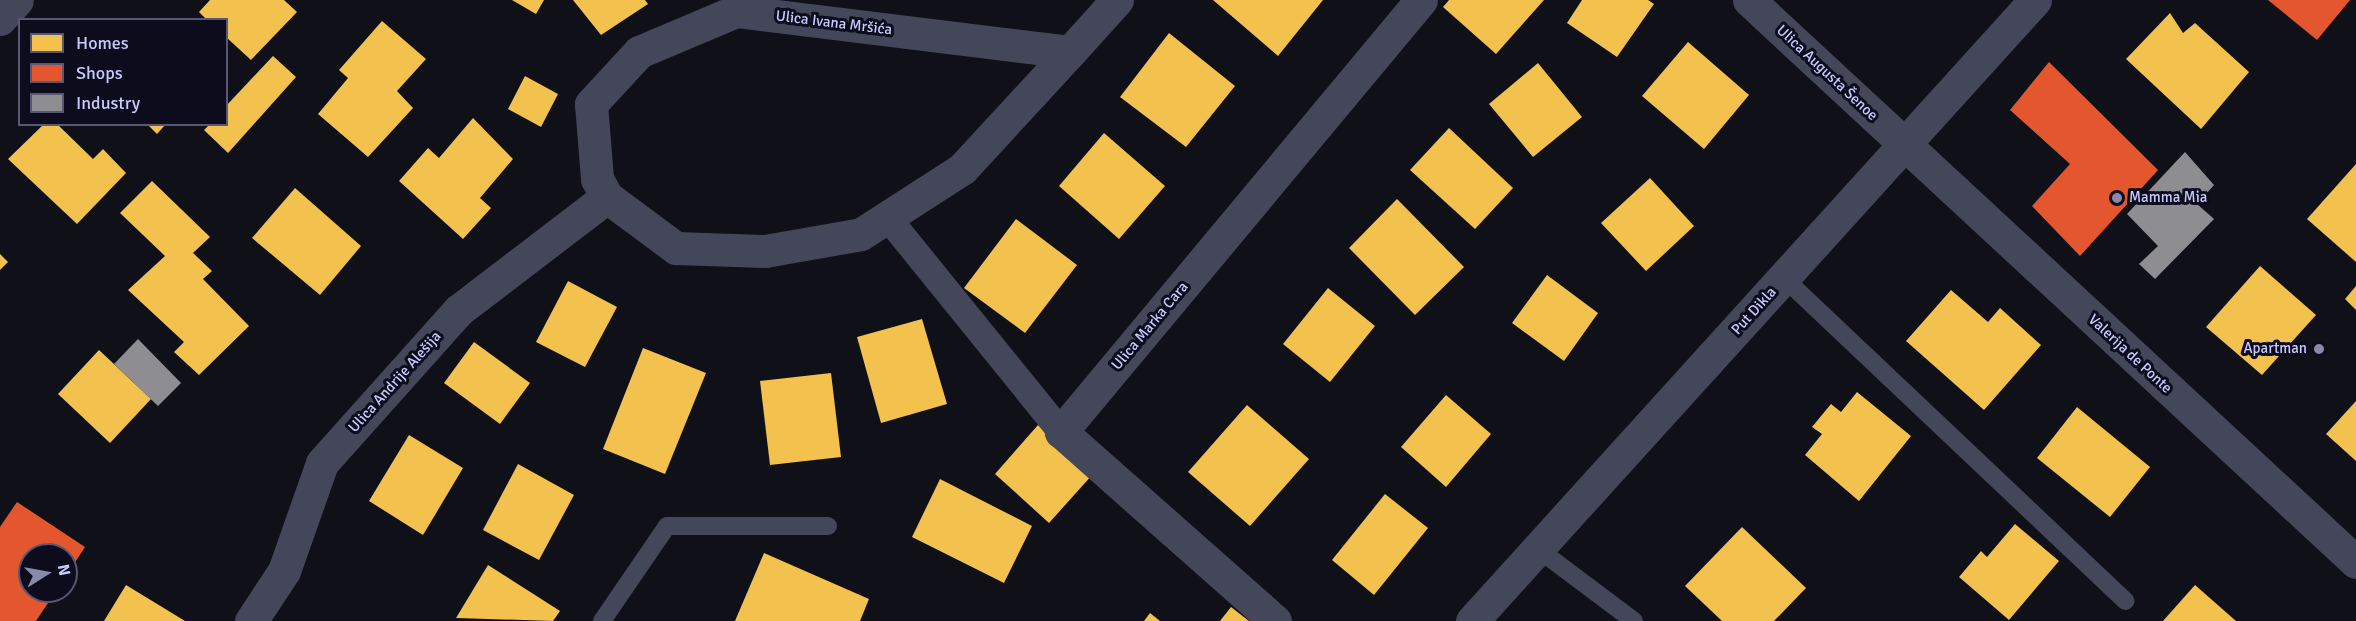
<!DOCTYPE html>
<html>
<head>
<meta charset="utf-8">
<style>
	body { margin:0 }
	#map { position:relative; width:2356px; height:621px; overflow:hidden; background:#101018; font-family:Signika,sans-serif }
	div>[style] { position:absolute }
	.homes>* { inset:0; background:#f2c14e }
	.shops>* { inset:0; background:#e4572e }
	.industry>* { inset:0; background:#8d8d92 }
	.service>* { height:18px; margin:-9px; padding:0 9px; transform-origin:9px; border-radius:9px; background:#444659 }
	.pedestrian>* { height:27px; margin:-13.5px; padding:0 13.5px; transform-origin:13.5px; border-radius:13.5px; background:#444659 }
	.minor>* { height:33px; margin:-16.5px; padding:0 16.5px; transform-origin:16.5px; border-radius:16.5px; background:#444659 }
	.tertiary>* { height:33px; margin:-16.5px; padding:0 16.5px; transform-origin:16.5px; border-radius:16.5px; background:#444659 }
	.dots>* { width:16px; height:16px; translate:-50% -50%; box-sizing:border-box; border:3px solid #0c0c1c; border-radius:50% }
	span { translate:-50% -50%; white-space:nowrap; text-align:center; line-height:1.15; -webkit-text-stroke:6px #0c0c1c; paint-order:stroke }
	.street-label { font-size:15px; color:#c8cafd }
	.poi-label { font-size:15px; color:#c8cafd }
	.left { translate:0 -50%; text-align:left }
	.right { translate:-100% -50%; text-align:right }
	.legend { position:absolute; left:18px; top:18px; width:210px; height:108px; box-sizing:border-box; background:#0c0c1c; border:2px solid #575876; margin:0; padding:8px 10px; list-style:none; font-size:18px; color:#c8cafd }
	.legend li { display:flex; align-items:center; gap:12px; height:30px }
	.legend b { width:30px; border:2px solid #575876 }
	.north { position:absolute; left:18px; top:543px; width:60px; height:60px; box-sizing:border-box; background:#0c0c1c; border:2px solid #575876; border-radius:50%; rotate:79deg; font-size:16px; font-weight:700; line-height:24px; text-align:center; color:#c8cafd }
	.north::after { content:''; display:block; margin:auto; width:21px; height:27px; background:#8889ad; clip-path:polygon(50% 0,100% 100%,50% 72%,0 100%) }
</style>
</head>
<body>
<div id="map">
	<div class="homes">
		<div style="clip-path:polygon(210px 0,284px 0,297px 12px,251px 60px,226px 37px,226px 20px,207px 20px,199px 12px)"></div>
		<div style="clip-path:polygon(512px 0,544px 0,536px 14px)"></div>
		<div style="clip-path:polygon(573px 0,645px 0,648px 4px,601px 35px)"></div>
		<div style="clip-path:polygon(1213px 0,1323px 0,1278px 56px)"></div>
		<div style="clip-path:polygon(1449px 0,1544px 0,1496px 54px,1443px 7px)"></div>
		<div style="clip-path:polygon(1582px 0,1648px 0,1654px 4px,1617px 57px,1567px 23px)"></div>
		<div style="clip-path:polygon(2170px 13px,2183px 33px,2195px 23px,2249px 72px,2201px 129px,2126px 59px)"></div>
		<div style="clip-path:polygon(382px 21px,426px 59px,397px 91px,413px 108px,368px 157px,318px 114px,348px 78px,339px 70px)"></div>
		<div style="clip-path:polygon(1169px 33px,1235px 86px,1186px 147px,1120px 97px)"></div>
		<div style="clip-path:polygon(1688px 42px,1749px 95px,1704px 149px,1642px 96px)"></div>
		<div style="clip-path:polygon(273px 56px,296px 77px,228px 153px,204px 130px,210px 124px,226px 124px,226px 106px)"></div>
		<div style="clip-path:polygon(1538px 63px,1582px 117px,1533px 157px,1489px 104px)"></div>
		<div style="clip-path:polygon(525px 76px,558px 94px,541px 127px,508px 109px)"></div>
		<div style="clip-path:polygon(473px 118px,513px 159px,480px 198px,491px 208px,463px 239px,399px 181px,428px 148px,439px 158px)"></div>
		<div style="clip-path:polygon(44px 124px,57px 124px,93px 159px,103px 149px,126px 173px,77px 224px,8px 159px)"></div>
		<div style="clip-path:polygon(147px 124px,166px 124px,157px 134px)"></div>
		<div style="clip-path:polygon(1449px 128px,1513px 188px,1475px 229px,1410px 170px)"></div>
		<div style="clip-path:polygon(1104px 133px,1165px 186px,1119px 239px,1059px 186px)"></div>
		<div style="clip-path:polygon(2356px 164px,2356px 262px,2307px 219px)"></div>
		<div style="clip-path:polygon(1650px 178px,1694px 226px,1646px 271px,1601px 223px)"></div>
		<div style="clip-path:polygon(152px 181px,210px 237px,193px 253px,212px 271px,203px 279px,249px 326px,199px 375px,174px 352px,184px 342px,128px 290px,165px 256px,120px 213px)"></div>
		<div style="clip-path:polygon(295px 188px,361px 246px,320px 295px,252px 238px)"></div>
		<div style="clip-path:polygon(1397px 199px,1464px 267px,1415px 315px,1349px 248px)"></div>
		<div style="clip-path:polygon(1016px 219px,1077px 265px,1025px 333px,964px 288px)"></div>
		<div style="clip-path:polygon(0 254px,8px 262px,0 270px)"></div>
		<div style="clip-path:polygon(2260px 266px,2316px 315px,2262px 375px,2206px 327px)"></div>
		<div style="clip-path:polygon(1547px 275px,1598px 313px,1564px 361px,1512px 323px)"></div>
		<div style="clip-path:polygon(568px 281px,617px 307px,585px 367px,536px 342px)"></div>
		<div style="clip-path:polygon(2356px 286px,2356px 310px,2345px 299px)"></div>
		<div style="clip-path:polygon(1328px 288px,1375px 326px,1330px 382px,1283px 344px)"></div>
		<div style="clip-path:polygon(1951px 290px,1988px 322px,2000px 308px,2041px 345px,1984px 410px,1906px 341px)"></div>
		<div style="clip-path:polygon(922px 319px,947px 404px,881px 423px,857px 337px)"></div>
		<div style="clip-path:polygon(474px 342px,530px 383px,500px 424px,444px 383px)"></div>
		<div style="clip-path:polygon(643px 348px,706px 373px,665px 474px,603px 449px)"></div>
		<div style="clip-path:polygon(99px 350px,151px 399px,110px 443px,58px 394px)"></div>
		<div style="clip-path:polygon(831px 373px,841px 457px,770px 465px,760px 381px)"></div>
		<div style="clip-path:polygon(1857px 392px,1911px 436px,1859px 501px,1805px 455px,1822px 434px,1812px 427px,1831px 404px,1841px 412px)"></div>
		<div style="clip-path:polygon(1446px 395px,1491px 434px,1446px 487px,1401px 447px)"></div>
		<div style="clip-path:polygon(2356px 401px,2356px 461px,2326px 434px)"></div>
		<div style="clip-path:polygon(1247px 405px,1309px 459px,1250px 526px,1188px 472px)"></div>
		<div style="clip-path:polygon(2077px 407px,2150px 467px,2110px 517px,2037px 458px)"></div>
		<div style="clip-path:polygon(1038px 425px,1093px 474px,1049px 523px,995px 474px)"></div>
		<div style="clip-path:polygon(409px 435px,463px 468px,423px 535px,369px 501px)"></div>
		<div style="clip-path:polygon(518px 464px,574px 495px,539px 560px,483px 530px)"></div>
		<div style="clip-path:polygon(940px 479px,1032px 526px,1004px 583px,912px 537px)"></div>
		<div style="clip-path:polygon(1385px 494px,1428px 528px,1374px 595px,1332px 560px)"></div>
		<div style="clip-path:polygon(2015px 524px,2059px 561px,2009px 620px,1959px 577px,1981px 551px,1987px 557px)"></div>
		<div style="clip-path:polygon(1742px 527px,1806px 588px,1774px 621px,1722px 621px,1685px 586px)"></div>
		<div style="clip-path:polygon(764px 553px,869px 599px,860px 621px,735px 621px)"></div>
		<div style="clip-path:polygon(488px 565px,560px 611px,553px 621px,456px 618px)"></div>
		<div style="clip-path:polygon(126px 585px,185px 621px,104px 621px)"></div>
		<div style="clip-path:polygon(2195px 585px,2236px 621px,2163px 621px)"></div>
		<div style="clip-path:polygon(1231px 607px,1249px 621px,1220px 621px)"></div>
		<div style="clip-path:polygon(1150px 613px,1160px 621px,1144px 621px)"></div>
	</div>
	<div class="shops">
		<div style="clip-path:polygon(2268px 0,2350px 0,2317px 40px)"></div>
		<div style="clip-path:polygon(2049px 62px,2158px 170px,2080px 256px,2032px 206px,2070px 164px,2010px 110px)"></div>
		<div style="clip-path:polygon(17px 502px,85px 547px,66px 576px,66px 555px,30px 555px,30px 591px,56px 591px,36px 621px,0 621px,0 527px)"></div>
	</div>
	<div class="industry">
		<div style="clip-path:polygon(2185px 152px,2214px 185px,2197px 204px,2214px 219px,2155px 279px,2139px 264px,2158px 246px,2127px 214px)"></div>
		<div style="clip-path:polygon(138px 339px,181px 383px,158px 406px,114px 364px)"></div>
	</div>
	<div class="service">
		<div style="left:1784px;top:278px;width:470px;rotate:43.4deg"></div>
		<div style="left:1538px;top:549px;width:120px;rotate:36.9deg"></div>
		<div style="left:602px;top:621px;width:115px;rotate:-55.6deg"></div>
		<div style="left:667px;top:526px;width:161px"></div>
	</div>
	<div class="pedestrian">
		<div style="left:887px;top:217px;width:277px;rotate:51deg"></div>
	</div>
	<div class="minor">
		<div style="left:1749px;top:0;width:827px;rotate:42.8deg"></div>
		<div style="left:0;top:19px;width:25px;rotate:-48deg"></div>
		<div style="left:1070px;top:52px;width:337px;rotate:-173deg"></div>
		<div style="left:736px;top:11px;width:105px;rotate:157.1deg"></div>
		<div style="left:639px;top:52px;width:71px;rotate:132.7deg"></div>
		<div style="left:591px;top:104px;width:75px;rotate:85.4deg"></div>
		<div style="left:597px;top:179px;width:21px;rotate:61deg"></div>
		<div style="left:607px;top:197px;width:86px;rotate:36.5deg"></div>
		<div style="left:676px;top:248px;width:89px;rotate:1.9deg"></div>
		<div style="left:765px;top:251px;width:97px;rotate:-10deg"></div>
		<div style="left:861px;top:234px;width:120px;rotate:-32.8deg"></div>
		<div style="left:962px;top:169px;width:159px;rotate:-47.3deg"></div>
		<div style="left:1070px;top:52px;width:70px;rotate:-47.9deg"></div>
		<div style="left:251px;top:621px;width:60px;rotate:-56.6deg"></div>
		<div style="left:284px;top:571px;width:114px;rotate:-70.6deg"></div>
		<div style="left:322px;top:463px;width:205px;rotate:-48.2deg"></div>
		<div style="left:459px;top:310px;width:186px;rotate:-37.4deg"></div>
		<div style="left:1275px;top:621px;width:286px;rotate:-138.5deg"></div>
		<div style="left:1061px;top:432px;width:562px;rotate:-50.19deg"></div>
	</div>
	<div class="tertiary">
		<div style="left:1472px;top:621px;width:838px;rotate:-47.8deg"></div>
	</div>
	<div class="dots">
		<div style="left:2117px;top:198px;background:#8889ad"></div>
		<div style="left:2319px;top:349px;background:#8889ad"></div>
	</div>
	<div class="street-label">
		<span style="left:834px;top:23px;rotate:7deg">Ulica Ivana Mršića</span>
		<span style="left:1827px;top:73px;rotate:43deg">Ulica Augusta Šenoe</span>
		<span style="left:1754px;top:311px;rotate:-48deg">Put Dikla</span>
		<span style="left:1150px;top:326px;rotate:-50deg">Ulica Marka Cara</span>
		<span style="left:2130px;top:354px;rotate:43deg">Valerija de Ponte</span>
		<span style="left:395px;top:382px;rotate:-48deg">Ulica Andrije Alešija</span>
	</div>
	<div class="poi-label">
		<span class="left" style="left:2129px;top:198px">Mamma Mia</span>
		<span class="right" style="left:2307px;top:349px">Apartman</span>
	</div>
	<ul class="legend">
	<li><b style="height:16px;background:#f2c14e"></b>Homes</li>
	<li><b style="height:16px;background:#e4572e"></b>Shops</li>
	<li><b style="height:16px;background:#8d8d92"></b>Industry</li>
	</ul>
	<div class="north">N</div>
</div>
</body>
</html>
